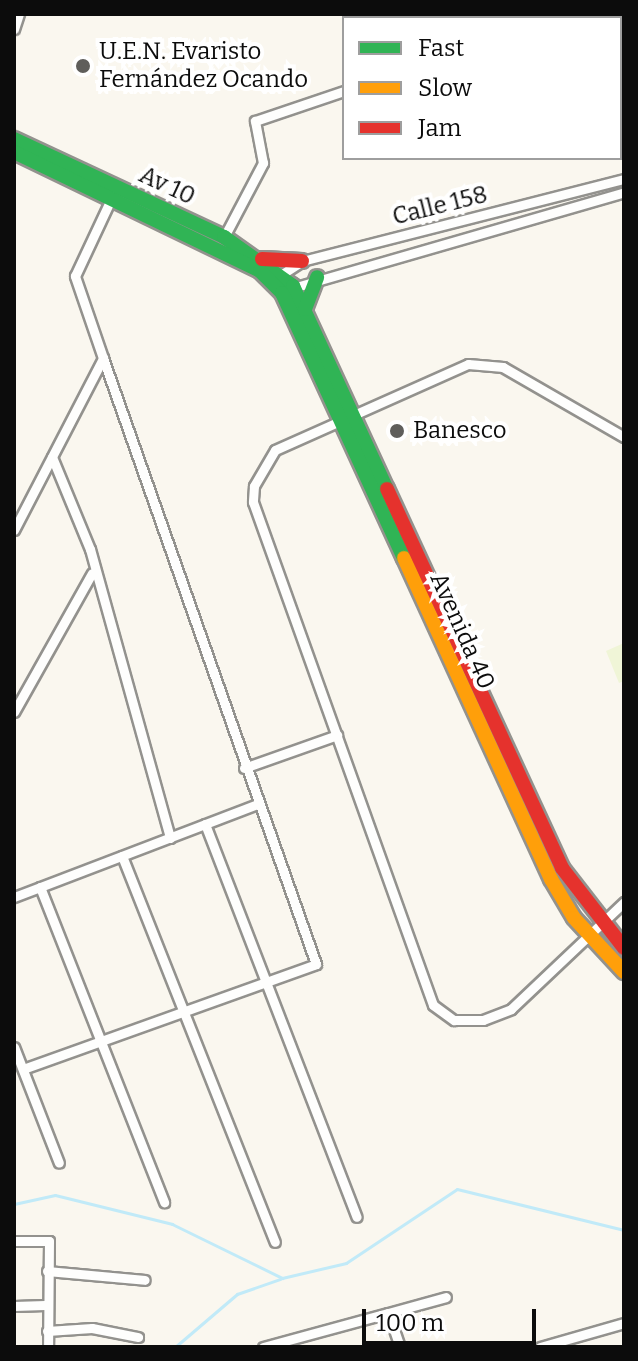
<!DOCTYPE html>
<html>
<head>
<meta charset="utf-8">
<style>
	body { margin:0 }
	#map { position:relative; width:638px; height:1361px; overflow:hidden; background:#faf7ef; font-family:Bitter,serif }
	div>[style] { position:absolute }
	.pitch>* { inset:0; background:#f0f5d7 }
	.stream>* { height:3px; margin:-1.5px; padding:0 1.5px; transform-origin:1.5px; border-radius:1.5px; background:#c1eaf8 }
	.roads { filter:drop-shadow(2px 0 #93928e) drop-shadow(-2px 0 #93928e) drop-shadow(0 2px #93928e) drop-shadow(0 -2px #93928e) }
	.street>* { height:9px; margin:-4.5px; padding:0 4.5px; transform-origin:4.5px; border-radius:4.5px; background:#fefefd }
	.fast>* { height:14px; margin:-7px; padding:0 7px; transform-origin:7px; border-radius:7px; background:#30b455 }
	.slow>* { height:14px; margin:-7px; padding:0 7px; transform-origin:7px; border-radius:7px; background:#ff9f0a }
	.jam>* { height:14px; margin:-7px; padding:0 7px; transform-origin:7px; border-radius:7px; background:#e5322d }
	.dots>* { width:22px; height:22px; translate:-50% -50%; box-sizing:border-box; border:4px solid #fff; border-radius:50% }
	span { translate:-50% -50%; white-space:nowrap; text-align:center; line-height:1.15; -webkit-text-stroke:8px #fff; paint-order:stroke }
	.poi-label { font-size:24px; color:#0c0c0c }
	.left { translate:0 -50%; text-align:left }
	.street-label { font-size:24px; color:#0c0c0c }
	.frame { position:absolute; inset:0; border:16px solid #0c0c0c; pointer-events:none }
	.legend { position:absolute; left:342px; top:16px; width:280px; height:144px; box-sizing:border-box; background:#fff; border:2px solid #9e9e9e; margin:0; padding:10px 14px; list-style:none; font-size:24px; color:#0c0c0c }
	.legend li { display:flex; align-items:center; gap:16px; height:40px }
	.legend b { width:40px; border:2px solid #9e9e9e }
	.scale { position:absolute; left:362px; top:1309px; width:174px; height:36px; box-sizing:border-box; border:4px solid #0c0c0c; border-top:0; padding-left:10px; font-size:24px; line-height:28px; white-space:nowrap; color:#0c0c0c; -webkit-text-stroke:6px #fff; paint-order:stroke }
</style>
</head>
<body>
<div id="map">
	<div class="pitch">
		<div style="clip-path:polygon(624px 643px,624px 681px,619px 683px,606px 651px)"></div>
	</div>
	<div class="stream">
		<div style="left:14px;top:1204px;width:42px;rotate:-12.4deg"></div>
		<div style="left:55px;top:1195px;width:121px;rotate:13.9deg"></div>
		<div style="left:172px;top:1224px;width:123px;rotate:26.1deg"></div>
		<div style="left:282px;top:1278px;width:66px;rotate:-13.2deg"></div>
		<div style="left:346px;top:1263px;width:133px;rotate:-33.7deg"></div>
		<div style="left:457px;top:1189px;width:172px;rotate:13.8deg"></div>
		<div style="left:175px;top:1347px;width:82px;rotate:-40.5deg"></div>
		<div style="left:237px;top:1294px;width:46px;rotate:-19.2deg"></div>
	</div>
	<div class="roads">
		<div class="street">
			<div style="left:587px;top:18px;width:16px;rotate:-15deg"></div>
			<div style="left:14px;top:29px;width:16px;rotate:-72deg"></div>
			<div style="left:224px;top:237px;width:84px;rotate:-62.2deg"></div>
			<div style="left:263px;top:163px;width:43px;rotate:-100.8deg"></div>
			<div style="left:255px;top:121px;width:94px;rotate:-18.6deg"></div>
			<div style="left:276px;top:278px;width:31px;rotate:-33deg"></div>
			<div style="left:302px;top:261px;width:332px;rotate:-14.3deg"></div>
			<div style="left:289px;top:289px;width:349px;rotate:-16.1deg"></div>
			<div style="left:624px;top:437px;width:140px;rotate:-150deg"></div>
			<div style="left:503px;top:367px;width:35px;rotate:-175deg"></div>
			<div style="left:468px;top:364px;width:211px;rotate:156deg"></div>
			<div style="left:275px;top:450px;width:42px;rotate:120.3deg"></div>
			<div style="left:254px;top:486px;width:16px;rotate:94deg"></div>
			<div style="left:253px;top:502px;width:534px;rotate:70.31deg"></div>
			<div style="left:433px;top:1005px;width:26px;rotate:36deg"></div>
			<div style="left:454px;top:1020px;width:29px"></div>
			<div style="left:483px;top:1020px;width:30px;rotate:-21deg"></div>
			<div style="left:511px;top:1009px;width:156px;rotate:-43.4deg"></div>
			<div style="left:52px;top:457px;width:100px;rotate:67.6deg"></div>
			<div style="left:90px;top:549px;width:300px;rotate:74.5deg"></div>
			<div style="left:14px;top:530px;width:194px;rotate:-62.6deg"></div>
			<div style="left:103px;top:358px;width:87px;rotate:-108.9deg"></div>
			<div style="left:75px;top:276px;width:87px;rotate:-64.9deg"></div>
			<div style="left:14px;top:712px;width:159px;rotate:-60.7deg"></div>
			<div style="left:244px;top:768px;width:99px;rotate:-19.5deg"></div>
			<div style="left:205px;top:824px;width:421px;rotate:68.9deg"></div>
			<div style="left:122px;top:856px;width:415px;rotate:68.4deg"></div>
			<div style="left:40px;top:887px;width:339px;rotate:68.5deg"></div>
			<div style="left:14px;top:897px;width:260px;rotate:-20.9deg"></div>
			<div style="left:14px;top:1047px;width:124px;rotate:68.8deg"></div>
			<div style="left:23px;top:1069px;width:311px;rotate:-19.7deg"></div>
			<div style="left:316px;top:964px;width:642px;rotate:-109.37deg"></div>
			<div style="left:14px;top:1241px;width:35px"></div>
			<div style="left:49px;top:1241px;width:106px;rotate:90.5deg"></div>
			<div style="left:47px;top:1271px;width:98px;rotate:5.2deg"></div>
			<div style="left:14px;top:1306px;width:31px;rotate:-2deg"></div>
			<div style="left:47px;top:1331px;width:45px;rotate:-3.8deg"></div>
			<div style="left:92px;top:1328px;width:47px;rotate:11.1deg"></div>
			<div style="left:263px;top:1347px;width:130px;rotate:-15.2deg"></div>
			<div style="left:400px;top:1347px;width:36px;rotate:-109deg"></div>
			<div style="left:388px;top:1313px;width:60px;rotate:-15.4deg"></div>
			<div style="left:540px;top:1347px;width:87px;rotate:-15.9deg"></div>
		</div>
		<div class="fast">
			<div style="left:14px;top:139px;width:232px;rotate:25deg"></div>
			<div style="left:224px;top:237px;width:85px;rotate:35.4deg"></div>
			<div style="left:293px;top:286px;width:224px;rotate:65.2deg"></div>
			<div style="left:14px;top:152px;width:273px;rotate:25.8deg"></div>
			<div style="left:260px;top:271px;width:31px;rotate:45deg"></div>
			<div style="left:282px;top:293px;width:292px;rotate:65.3deg"></div>
			<div style="left:305px;top:309px;width:34px;rotate:-69deg"></div>
		</div>
		<div class="slow">
			<div style="left:404px;top:558px;width:353px;rotate:65.4deg"></div>
			<div style="left:551px;top:879px;width:45px;rotate:59.5deg"></div>
			<div style="left:574px;top:918px;width:74px;rotate:47.2deg"></div>
		</div>
		<div class="jam">
			<div style="left:262px;top:259px;width:40px;rotate:2.9deg"></div>
			<div style="left:387px;top:489px;width:417px;rotate:65.2deg"></div>
			<div style="left:562px;top:868px;width:101px;rotate:52.2deg"></div>
		</div>
	</div>
	<div class="dots">
		<div style="left:83px;top:66px;background:#5f5e5b"></div>
		<div style="left:397px;top:431px;background:#5f5e5b"></div>
	</div>
	<div class="poi-label">
		<span class="left" style="left:99px;top:66px">U.E.N. Evaristo<br>Fernández Ocando</span>
		<span class="left" style="left:413px;top:431px">Banesco</span>
	</div>
	<div class="street-label">
		<span style="left:167px;top:186px;rotate:25deg">Av 10</span>
		<span style="left:440px;top:206px;rotate:-14deg">Calle 158</span>
		<span style="left:462px;top:631px;rotate:66deg">Avenida 40</span>
	</div>
	<div class="frame"></div>
	<ul class="legend">
	<li><b style="height:10px;background:#30b455"></b>Fast</li>
	<li><b style="height:10px;background:#ff9f0a"></b>Slow</li>
	<li><b style="height:10px;background:#e5322d"></b>Jam</li>
	</ul>
	<div class="scale">100 m</div>
</div>
</body>
</html>
